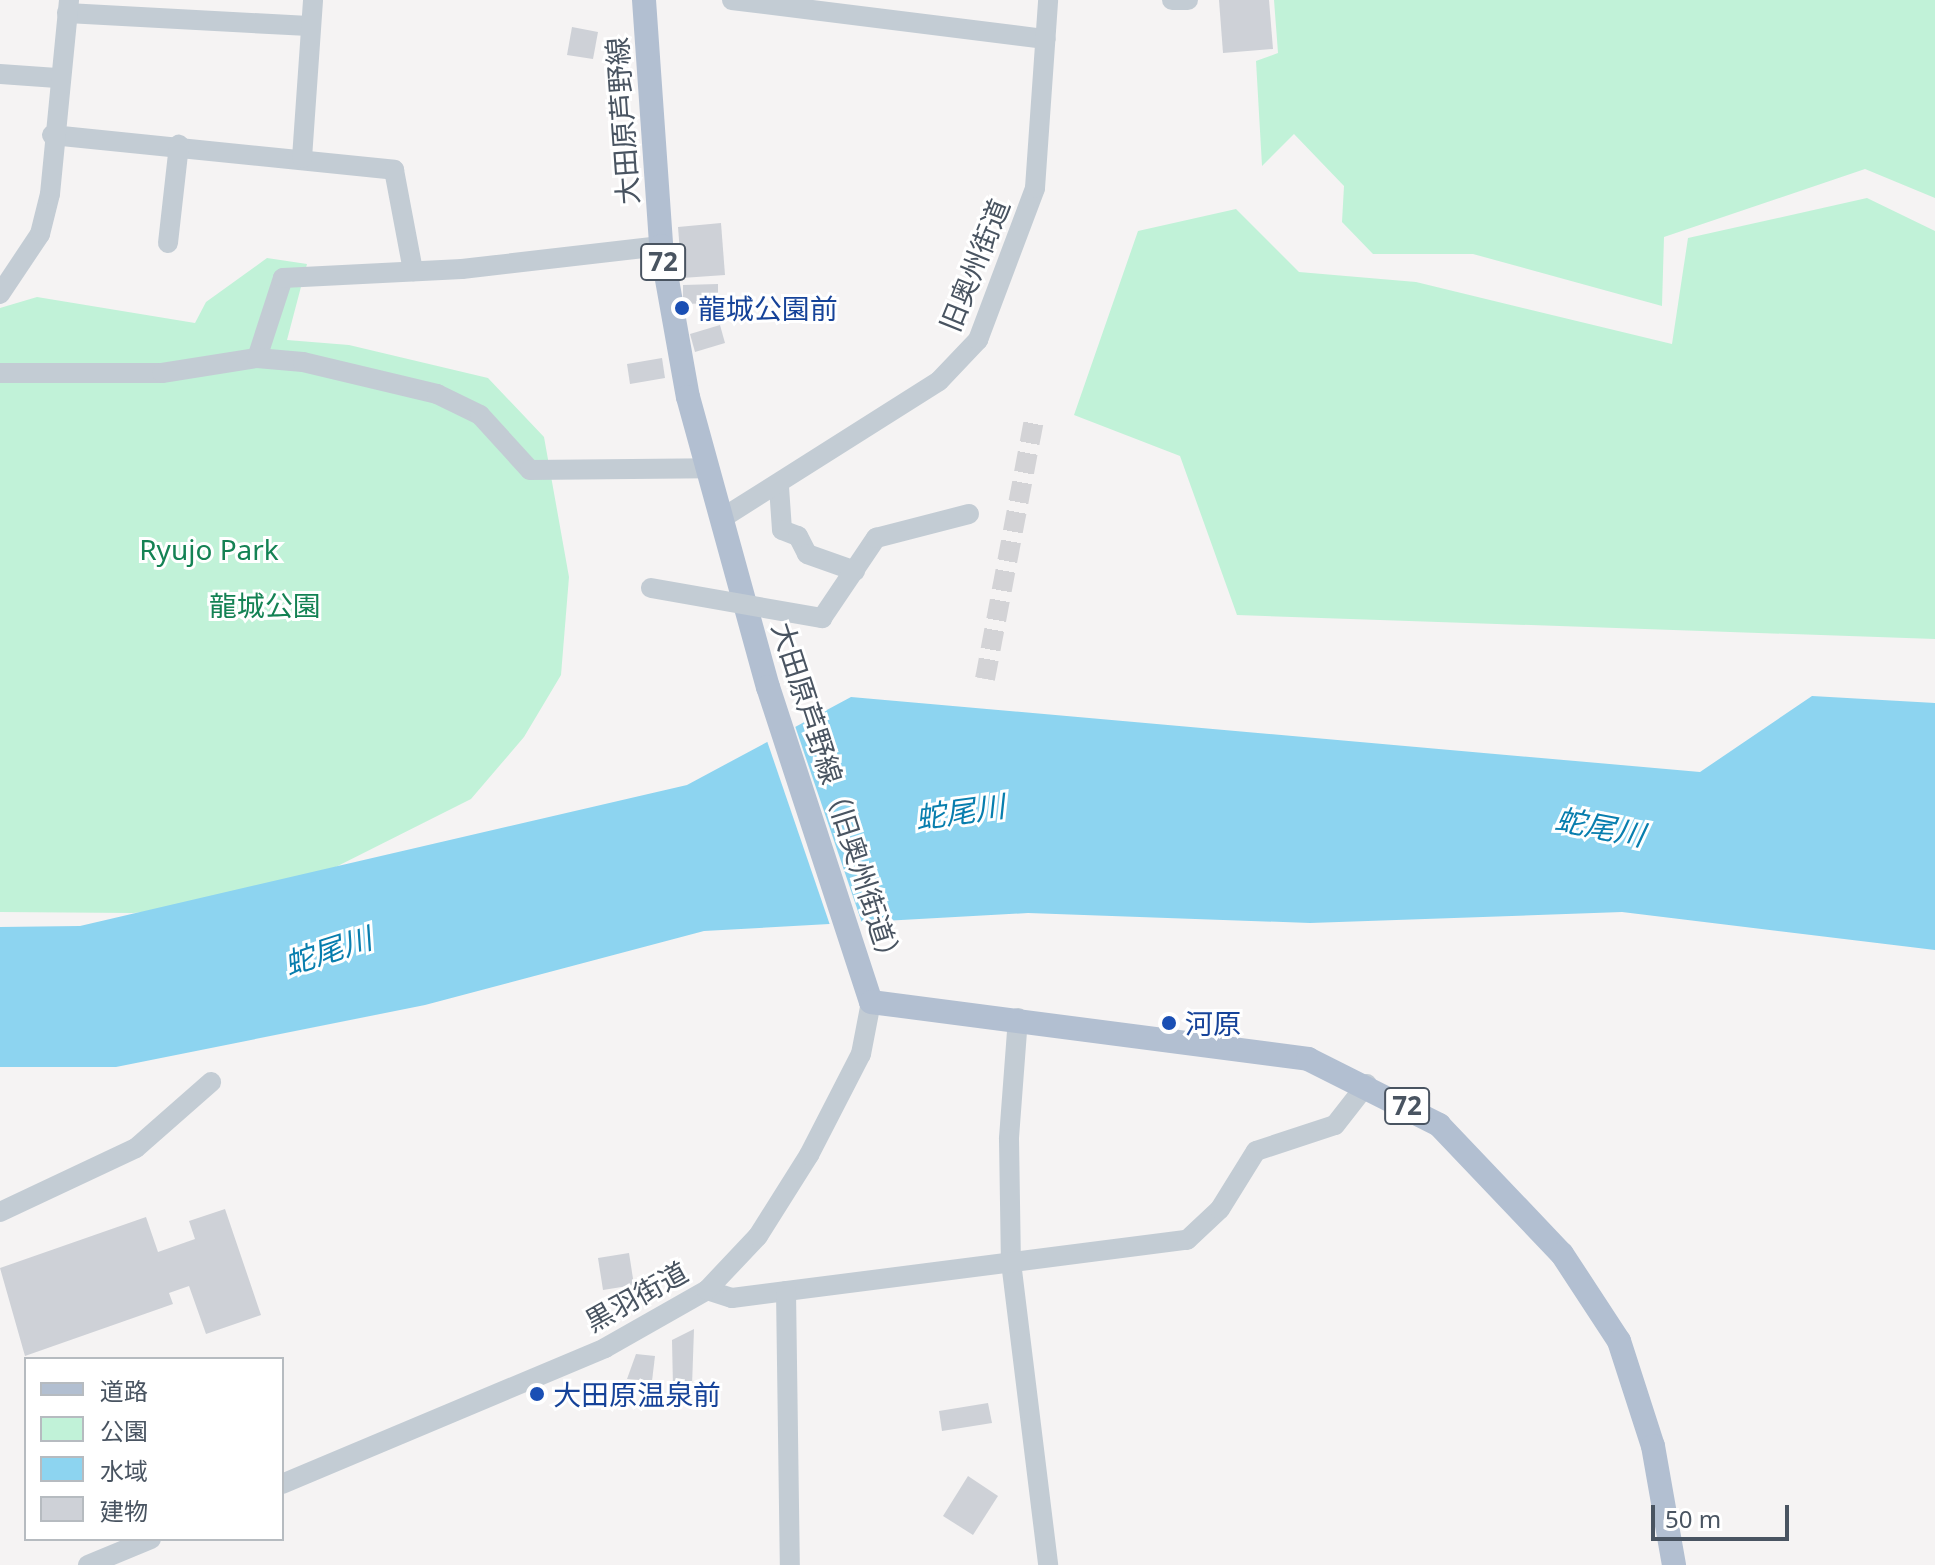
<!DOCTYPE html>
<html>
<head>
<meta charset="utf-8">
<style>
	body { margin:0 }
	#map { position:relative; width:1935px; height:1565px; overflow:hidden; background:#f5f3f3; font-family:"Noto Sans","Noto Sans JP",sans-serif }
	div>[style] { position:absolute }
	.green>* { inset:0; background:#c1f2d8 }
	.water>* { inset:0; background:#8dd4f0 }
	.pier>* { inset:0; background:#f5f3f3 }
	.building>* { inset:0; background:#ced1d7 }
	.minor-tunnel>* { height:20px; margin-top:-10px; transform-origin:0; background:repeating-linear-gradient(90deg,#d3d3d6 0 20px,transparent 0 30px) }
	.minor>* { height:20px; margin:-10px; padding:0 10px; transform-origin:10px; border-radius:10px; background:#c3ccd4 }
	.major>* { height:24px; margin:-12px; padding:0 12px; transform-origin:12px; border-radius:12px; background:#b2bfd1 }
	.minor-bridge>* { height:20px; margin:-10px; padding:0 10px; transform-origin:10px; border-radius:10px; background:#c3ccd4 }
	.dots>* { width:22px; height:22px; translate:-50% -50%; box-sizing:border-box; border:4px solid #fff; border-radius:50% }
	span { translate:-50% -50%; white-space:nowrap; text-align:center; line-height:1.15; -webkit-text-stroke:6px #fff; paint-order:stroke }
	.shield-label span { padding:2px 6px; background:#fff; border:2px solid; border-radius:6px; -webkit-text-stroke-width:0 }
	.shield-label { font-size:26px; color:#495461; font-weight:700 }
	.street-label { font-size:28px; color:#495461 }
	.transit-label { font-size:28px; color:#164399 }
	.left { translate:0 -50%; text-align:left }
	.park-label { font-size:28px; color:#148254 }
	.water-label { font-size:30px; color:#087eae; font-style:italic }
	.legend { position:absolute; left:24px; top:1357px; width:260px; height:184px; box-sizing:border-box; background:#fff; border:2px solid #b6bbc0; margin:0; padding:10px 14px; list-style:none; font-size:24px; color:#495461 }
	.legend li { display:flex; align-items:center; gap:16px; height:40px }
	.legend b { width:40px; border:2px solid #b6bbc0 }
	.scale { position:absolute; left:1651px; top:1505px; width:138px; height:36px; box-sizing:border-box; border:4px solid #495461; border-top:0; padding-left:10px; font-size:24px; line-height:28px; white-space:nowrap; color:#495461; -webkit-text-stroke:6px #fff; paint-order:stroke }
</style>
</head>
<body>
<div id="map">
	<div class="green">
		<div style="clip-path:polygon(1274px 0,1935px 0,1935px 198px,1865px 169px,1664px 237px,1662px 306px,1473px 254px,1373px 254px,1342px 222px,1344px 186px,1294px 134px,1262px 166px,1256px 61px,1278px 53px)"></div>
		<div style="clip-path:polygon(1867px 198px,1935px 231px,1935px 639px,1237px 615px,1180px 456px,1074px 415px,1138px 231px,1236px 209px,1299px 272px,1416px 282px,1672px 344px,1688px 238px)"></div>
		<div style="clip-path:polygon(267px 258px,307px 264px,287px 340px,349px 345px,488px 378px,544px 437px,569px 577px,561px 675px,524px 737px,471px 799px,270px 900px,133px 913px,0 912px,0 308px,37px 297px,195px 323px,206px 302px)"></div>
	</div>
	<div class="water">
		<div style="clip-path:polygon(1812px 696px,1935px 703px,1935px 950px,1622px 912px,1310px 923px,1028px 913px,704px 931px,425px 1005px,116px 1067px,0 1067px,0 927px,80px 926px,687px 785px,851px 697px,1700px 772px)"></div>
	</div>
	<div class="pier">
		<div style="clip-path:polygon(794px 723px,863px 926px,831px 928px,766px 738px)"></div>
	</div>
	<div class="building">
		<div style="clip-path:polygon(1219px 0,1269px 0,1273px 49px,1223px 53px)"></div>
		<div style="clip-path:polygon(572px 27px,598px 32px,593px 59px,567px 55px)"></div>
		<div style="clip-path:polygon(721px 223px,725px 275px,682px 278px,678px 227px)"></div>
		<div style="clip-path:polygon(718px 284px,718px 303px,683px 304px,683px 285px)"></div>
		<div style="clip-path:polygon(720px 325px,725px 343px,695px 352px,690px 334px)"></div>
		<div style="clip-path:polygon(662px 358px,665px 378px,630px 384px,627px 364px)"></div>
		<div style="clip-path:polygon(225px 1209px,261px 1315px,206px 1334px,189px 1286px,169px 1293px,173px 1304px,25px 1356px,0 1268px,146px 1217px,158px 1252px,195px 1239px,189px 1221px)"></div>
		<div style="clip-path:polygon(629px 1253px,634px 1285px,603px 1290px,598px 1258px)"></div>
		<div style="clip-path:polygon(633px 1288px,635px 1300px,622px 1302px,620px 1290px)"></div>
		<div style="clip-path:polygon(694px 1329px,692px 1386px,673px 1388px,672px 1340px)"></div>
		<div style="clip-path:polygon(636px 1354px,655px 1356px,652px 1381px,627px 1379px)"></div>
		<div style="clip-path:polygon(988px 1403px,992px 1423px,942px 1431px,939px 1411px)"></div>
		<div style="clip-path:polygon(968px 1476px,998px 1496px,973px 1535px,943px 1516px)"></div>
	</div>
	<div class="minor-tunnel">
		<div style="left:985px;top:679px;width:265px;rotate:-79.3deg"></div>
	</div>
	<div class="minor">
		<div style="left:732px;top:0;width:316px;rotate:7.1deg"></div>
		<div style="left:1172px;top:0;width:16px"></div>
		<div style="left:67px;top:13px;width:242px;rotate:3.1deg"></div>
		<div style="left:0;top:74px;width:57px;rotate:4deg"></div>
		<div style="left:52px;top:135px;width:344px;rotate:5.8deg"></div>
		<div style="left:394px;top:170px;width:103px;rotate:79.3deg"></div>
		<div style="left:302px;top:158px;width:158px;rotate:-86deg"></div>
		<div style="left:168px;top:243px;width:99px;rotate:-83.6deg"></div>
		<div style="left:0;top:294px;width:72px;rotate:-56.3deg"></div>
		<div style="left:40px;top:234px;width:41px;rotate:-76deg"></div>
		<div style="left:50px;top:194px;width:195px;rotate:-84.4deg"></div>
		<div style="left:257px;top:358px;width:84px;rotate:-72deg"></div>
		<div style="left:283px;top:278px;width:179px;rotate:-2.9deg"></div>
		<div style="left:462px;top:269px;width:200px;rotate:-6.6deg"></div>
		<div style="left:0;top:373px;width:162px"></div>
		<div style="left:162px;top:373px;width:96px;rotate:-9deg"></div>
		<div style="left:257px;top:358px;width:46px;rotate:5deg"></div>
		<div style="left:303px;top:362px;width:138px;rotate:13.4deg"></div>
		<div style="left:437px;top:394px;width:48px;rotate:26deg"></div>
		<div style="left:480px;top:415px;width:74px;rotate:47.7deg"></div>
		<div style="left:530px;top:470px;width:178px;rotate:-0.6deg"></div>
		<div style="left:779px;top:487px;width:43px;rotate:86deg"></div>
		<div style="left:782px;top:530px;width:17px;rotate:21deg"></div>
		<div style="left:798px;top:536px;width:20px;rotate:63deg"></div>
		<div style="left:807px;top:554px;width:51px;rotate:19.5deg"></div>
		<div style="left:724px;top:517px;width:254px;rotate:-32.3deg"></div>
		<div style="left:939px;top:381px;width:57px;rotate:-46.4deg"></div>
		<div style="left:978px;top:340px;width:162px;rotate:-69.4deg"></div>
		<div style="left:1035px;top:188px;width:188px;rotate:-86deg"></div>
		<div style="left:822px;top:618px;width:97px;rotate:-56deg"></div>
		<div style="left:876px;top:538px;width:96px;rotate:-14.5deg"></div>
		<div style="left:1018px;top:1018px;width:121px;rotate:94.3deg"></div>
		<div style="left:1009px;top:1139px;width:123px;rotate:89.1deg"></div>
		<div style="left:1011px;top:1262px;width:305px;rotate:83deg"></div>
		<div style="left:0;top:1212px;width:150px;rotate:-25.2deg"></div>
		<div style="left:136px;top:1148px;width:100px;rotate:-41.3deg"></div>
		<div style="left:707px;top:1290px;width:26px;rotate:18deg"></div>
		<div style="left:732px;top:1298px;width:459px;rotate:-7.3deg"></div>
		<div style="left:1187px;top:1240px;width:45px;rotate:-43.2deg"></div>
		<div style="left:1220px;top:1209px;width:68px;rotate:-58.2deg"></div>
		<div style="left:1256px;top:1151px;width:83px;rotate:-18.2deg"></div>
		<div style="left:1335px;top:1125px;width:52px;rotate:-52deg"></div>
		<div style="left:786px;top:1291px;width:274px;rotate:89.2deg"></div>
		<div style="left:282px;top:1484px;width:350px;rotate:-22.8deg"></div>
		<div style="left:605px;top:1348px;width:117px;rotate:-29.6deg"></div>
		<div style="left:707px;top:1290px;width:74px;rotate:-46.6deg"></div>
		<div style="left:758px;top:1236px;width:96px;rotate:-57.8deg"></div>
		<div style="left:809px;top:1155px;width:114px;rotate:-62.8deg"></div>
		<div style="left:861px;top:1054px;width:53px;rotate:-79.1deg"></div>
		<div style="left:88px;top:1565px;width:68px;rotate:-22.4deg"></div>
	</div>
	<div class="major">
		<div style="left:644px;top:0;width:247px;rotate:86deg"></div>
		<div style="left:661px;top:246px;width:153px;rotate:79.9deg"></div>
		<div style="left:688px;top:397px;width:301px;rotate:74.6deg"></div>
		<div style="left:768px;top:687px;width:331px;rotate:71.9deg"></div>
		<div style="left:871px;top:1002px;width:441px;rotate:7.4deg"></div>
		<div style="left:1308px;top:1059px;width:147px;rotate:26.7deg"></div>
		<div style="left:1439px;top:1125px;width:178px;rotate:46.4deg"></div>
		<div style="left:1562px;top:1254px;width:104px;rotate:56.8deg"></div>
		<div style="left:1619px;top:1341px;width:110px;rotate:72.1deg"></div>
		<div style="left:1653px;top:1446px;width:121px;rotate:80deg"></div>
	</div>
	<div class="minor-bridge">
		<div style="left:651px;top:588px;width:174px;rotate:10deg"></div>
	</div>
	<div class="dots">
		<div style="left:682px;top:308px;background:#1a4fb4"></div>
		<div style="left:1169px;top:1023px;background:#1a4fb4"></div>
		<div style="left:537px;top:1394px;background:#1a4fb4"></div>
	</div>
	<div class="shield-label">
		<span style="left:663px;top:262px">72</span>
		<span style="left:1407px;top:1106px">72</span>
	</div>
	<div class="street-label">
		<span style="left:622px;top:121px;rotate:-94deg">大田原芦野線</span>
		<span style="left:974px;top:265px;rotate:-68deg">旧奥州街道</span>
		<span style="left:838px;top:796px;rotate:72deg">大田原芦野線（旧奥州街道）</span>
		<span style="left:636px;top:1296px;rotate:-29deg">黒羽街道</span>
	</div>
	<div class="transit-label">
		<span class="left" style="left:698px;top:308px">龍城公園前</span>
		<span class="left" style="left:1185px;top:1023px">河原</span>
		<span class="left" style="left:553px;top:1394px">大田原温泉前</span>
	</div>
	<div class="park-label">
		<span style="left:209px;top:549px">Ryujo Park</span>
		<span style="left:265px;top:605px">龍城公園</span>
	</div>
	<div class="water-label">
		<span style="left:960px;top:812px;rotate:-8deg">蛇尾川</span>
		<span style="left:1600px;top:827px;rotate:11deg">蛇尾川</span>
		<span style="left:328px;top:951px;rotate:-18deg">蛇尾川</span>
	</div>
	<ul class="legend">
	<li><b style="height:10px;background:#b2bfd1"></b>道路</li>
	<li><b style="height:22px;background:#c1f2d8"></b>公園</li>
	<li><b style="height:22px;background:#8dd4f0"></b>水域</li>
	<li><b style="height:22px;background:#ced1d7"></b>建物</li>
	</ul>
	<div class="scale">50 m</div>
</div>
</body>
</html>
